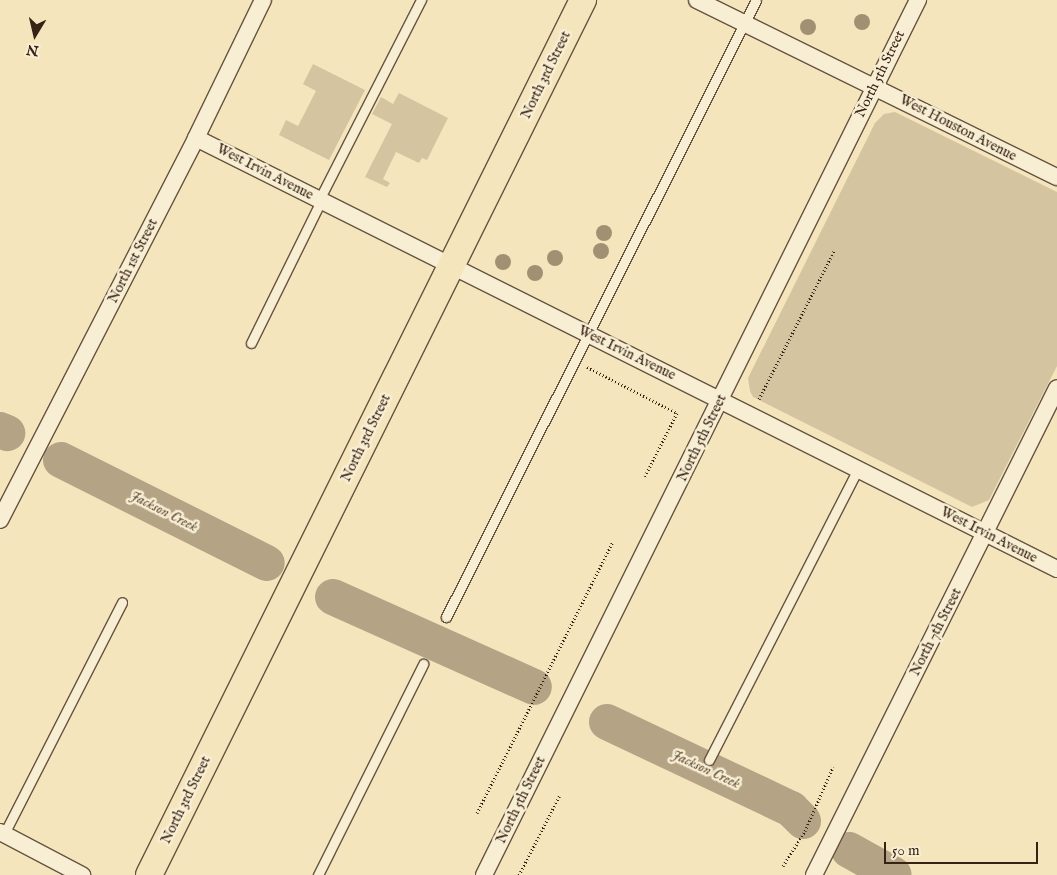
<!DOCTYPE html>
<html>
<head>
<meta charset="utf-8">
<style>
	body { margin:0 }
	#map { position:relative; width:1057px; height:875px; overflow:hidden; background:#f5e5bc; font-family:"IM FELL English",serif }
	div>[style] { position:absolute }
	.green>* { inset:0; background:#d5c4a0 }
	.river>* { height:36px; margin:-18px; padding:0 18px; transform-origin:18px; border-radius:18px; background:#b4a384 }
	.path>* { height:3px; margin-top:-1.5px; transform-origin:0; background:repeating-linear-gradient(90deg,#362316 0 1px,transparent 0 3.5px) }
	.roads { filter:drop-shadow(1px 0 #665440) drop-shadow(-1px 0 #665440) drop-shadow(0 1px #665440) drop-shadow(0 -1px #665440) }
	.service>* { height:9px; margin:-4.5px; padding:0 4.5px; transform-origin:4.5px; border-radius:4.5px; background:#f8eed3 }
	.minor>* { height:16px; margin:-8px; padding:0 8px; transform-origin:8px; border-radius:8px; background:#f8eed3 }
	.primary>* { height:26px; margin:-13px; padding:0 13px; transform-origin:13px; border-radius:13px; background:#f5e5bc }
	.trees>* { width:16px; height:16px; margin:-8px; border-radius:50%; background:#a29073 }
	span { translate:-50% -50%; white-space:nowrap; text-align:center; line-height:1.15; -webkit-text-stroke:5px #f8eed3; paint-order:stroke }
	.street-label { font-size:14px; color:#362316 }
	.water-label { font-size:15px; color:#62503c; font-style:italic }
	.north { position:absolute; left:10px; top:10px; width:50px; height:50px; -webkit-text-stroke:4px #f8eed3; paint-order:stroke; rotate:189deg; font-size:14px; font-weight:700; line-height:20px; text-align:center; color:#362316 }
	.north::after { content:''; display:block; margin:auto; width:18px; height:22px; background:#362316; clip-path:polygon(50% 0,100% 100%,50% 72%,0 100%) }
	.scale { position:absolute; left:884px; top:842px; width:154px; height:22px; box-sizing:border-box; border:2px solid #362316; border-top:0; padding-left:6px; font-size:15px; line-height:18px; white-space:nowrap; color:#362316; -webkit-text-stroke:4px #f8eed3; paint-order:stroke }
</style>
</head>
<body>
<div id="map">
	<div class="green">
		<div style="clip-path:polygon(313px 64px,365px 90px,329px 160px,279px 135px,286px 120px,298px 126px,316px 91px,303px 84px)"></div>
		<div style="clip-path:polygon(399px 93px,448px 118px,427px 160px,422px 158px,419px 163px,396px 152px,383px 179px,390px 183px,387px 187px,365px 177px,392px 124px,372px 114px,381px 97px,393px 104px)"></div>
		<div style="clip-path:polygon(895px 112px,1057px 192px,1057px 366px,989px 500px,972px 507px,753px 397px,750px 391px,748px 378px,875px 123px,884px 114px)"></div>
	</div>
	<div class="river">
		<div style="left:0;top:430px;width:8px;rotate:23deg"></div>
		<div style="left:61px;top:460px;width:230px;rotate:26.6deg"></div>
		<div style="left:333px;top:597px;width:220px;rotate:24.1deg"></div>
		<div style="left:607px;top:722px;width:204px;rotate:25.3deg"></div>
		<div style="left:791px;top:809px;width:17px;rotate:45deg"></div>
		<div style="left:849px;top:850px;width:51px;rotate:29.1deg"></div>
	</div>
	<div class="path">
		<div style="left:587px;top:367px;width:101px;rotate:27.1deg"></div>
		<div style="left:677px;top:413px;width:71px;rotate:116.9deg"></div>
		<div style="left:759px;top:399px;width:166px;rotate:-63.1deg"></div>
		<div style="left:477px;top:813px;width:304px;rotate:-63.4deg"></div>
		<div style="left:783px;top:866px;width:41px;rotate:-57.8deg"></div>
		<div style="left:805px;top:831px;width:70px;rotate:-66.4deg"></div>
		<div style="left:519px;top:875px;width:90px;rotate:-62.9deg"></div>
	</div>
	<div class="roads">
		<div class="service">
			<div style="left:319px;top:200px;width:225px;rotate:-63deg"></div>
			<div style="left:251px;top:343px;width:158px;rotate:-63.8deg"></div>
			<div style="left:446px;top:617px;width:690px;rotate:-63.32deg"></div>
			<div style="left:709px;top:760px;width:327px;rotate:-62.9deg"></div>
			<div style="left:4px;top:834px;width:260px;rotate:-63deg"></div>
			<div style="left:318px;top:875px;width:236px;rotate:-63.5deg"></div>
		</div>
		<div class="minor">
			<div style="left:697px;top:0;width:401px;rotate:26.2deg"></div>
			<div style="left:196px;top:138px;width:963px;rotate:26.59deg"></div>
			<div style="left:0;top:520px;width:429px;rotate:-62.8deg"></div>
			<div style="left:196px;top:138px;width:153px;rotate:-64.1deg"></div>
			<div style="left:0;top:832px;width:93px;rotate:27.7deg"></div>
			<div style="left:484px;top:875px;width:977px;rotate:-63.62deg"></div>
			<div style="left:814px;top:875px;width:544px;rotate:-63.48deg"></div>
		</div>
		<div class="primary">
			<div style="left:149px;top:875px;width:977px;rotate:-63.62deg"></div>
		</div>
	</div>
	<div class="trees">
		<div style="left:862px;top:22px"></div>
		<div style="left:808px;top:27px"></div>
		<div style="left:604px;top:233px"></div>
		<div style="left:601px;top:251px"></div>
		<div style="left:555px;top:258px"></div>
		<div style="left:503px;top:262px"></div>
		<div style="left:535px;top:273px"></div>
	</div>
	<div class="street-label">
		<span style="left:880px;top:74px;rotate:-64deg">North 5th Street</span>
		<span style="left:546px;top:75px;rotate:-64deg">North 3rd Street</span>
		<span style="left:958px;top:128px;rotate:27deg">West Houston Avenue</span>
		<span style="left:265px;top:172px;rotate:27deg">West Irvin Avenue</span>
		<span style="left:133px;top:261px;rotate:-63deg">North 1st Street</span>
		<span style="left:627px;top:353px;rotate:26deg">West Irvin Avenue</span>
		<span style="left:366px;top:438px;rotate:-64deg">North 3rd Street</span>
		<span style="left:702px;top:438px;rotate:-64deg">North 5th Street</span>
		<span style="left:989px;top:535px;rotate:27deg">West Irvin Avenue</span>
		<span style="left:936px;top:632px;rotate:-63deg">North 7th Street</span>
		<span style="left:186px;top:800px;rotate:-64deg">North 3rd Street</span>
		<span style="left:521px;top:800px;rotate:-64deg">North 5th Street</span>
	</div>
	<div class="water-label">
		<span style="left:164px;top:511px;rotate:27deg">Jackson Creek</span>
		<span style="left:706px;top:769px;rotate:25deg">Jackson Creek</span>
	</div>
	<div class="north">N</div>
	<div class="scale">50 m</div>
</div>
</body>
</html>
